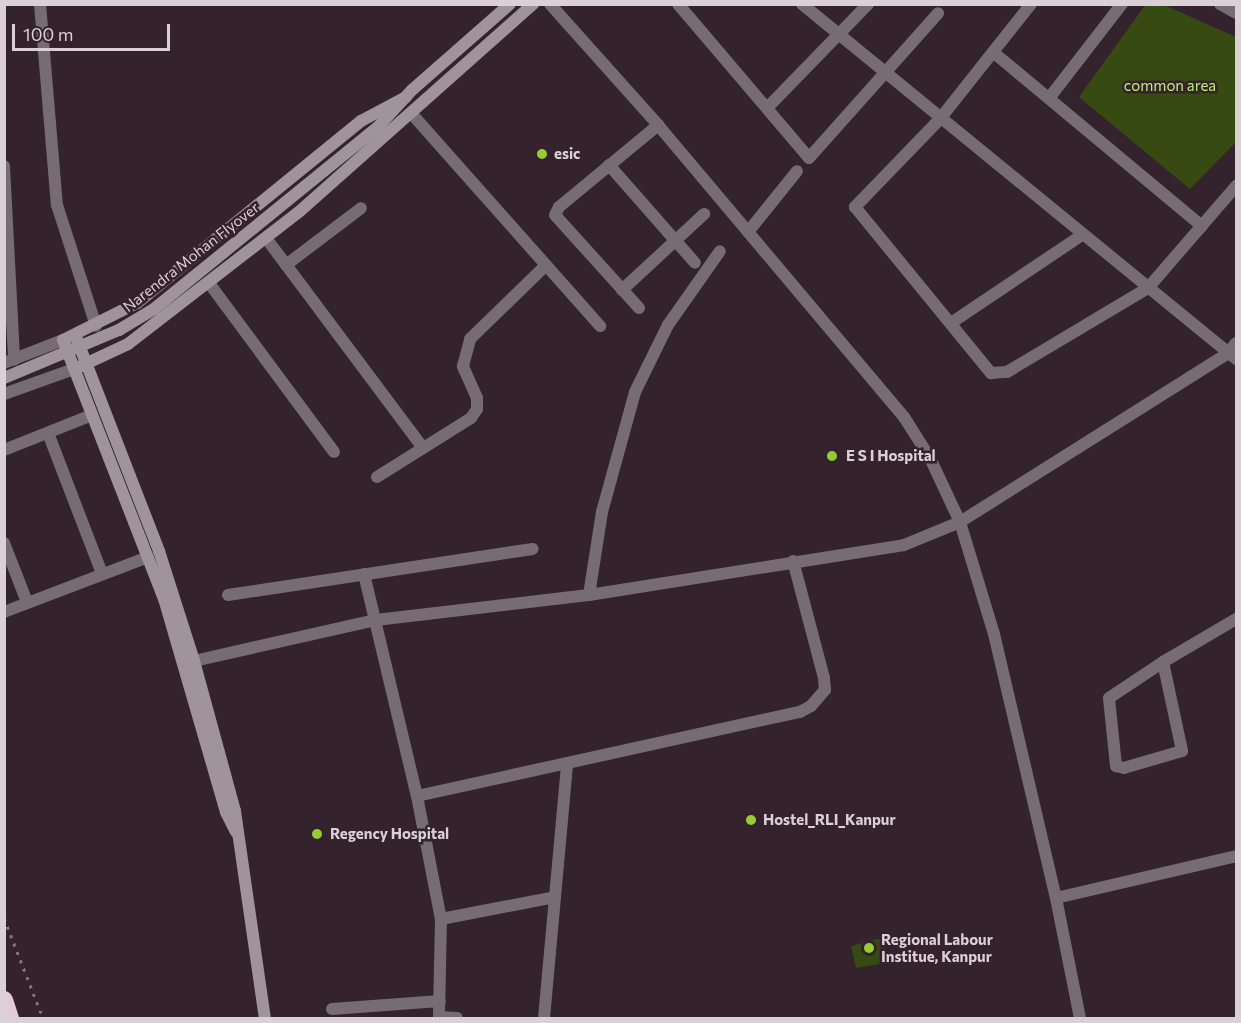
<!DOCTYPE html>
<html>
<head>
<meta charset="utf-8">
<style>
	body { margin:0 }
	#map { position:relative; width:1241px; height:1023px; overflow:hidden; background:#34232c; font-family:Commissioner,sans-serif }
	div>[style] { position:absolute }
	.green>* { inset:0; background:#374a12 }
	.street>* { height:12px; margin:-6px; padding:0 6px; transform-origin:6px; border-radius:6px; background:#766c71 }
	.secondary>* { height:12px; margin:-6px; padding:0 6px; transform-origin:6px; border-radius:6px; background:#a1939a }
	.highway>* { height:18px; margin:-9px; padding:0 9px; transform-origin:9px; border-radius:9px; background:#e2cbd7 }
	.rail>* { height:3px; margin-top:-1.5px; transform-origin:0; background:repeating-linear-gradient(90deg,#83757c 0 3px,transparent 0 9px) }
	.secondary-bridge>* { height:12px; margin:-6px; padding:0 6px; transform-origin:6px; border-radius:6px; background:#a1939a }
	.dots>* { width:16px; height:16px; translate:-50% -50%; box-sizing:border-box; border:3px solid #34232c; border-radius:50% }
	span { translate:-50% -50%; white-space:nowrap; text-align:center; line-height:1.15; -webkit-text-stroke:5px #34232c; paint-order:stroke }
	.park-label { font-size:15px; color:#c1ee77 }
	.poi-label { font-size:15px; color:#dbd0d6; font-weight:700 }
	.left { translate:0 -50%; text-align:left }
	.street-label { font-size:15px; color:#dbd0d6 }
	.frame { position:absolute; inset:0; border:6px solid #dbd0d6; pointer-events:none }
	.scale { position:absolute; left:12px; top:24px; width:158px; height:27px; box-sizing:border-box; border:3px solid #dbd0d6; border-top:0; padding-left:8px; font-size:18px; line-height:21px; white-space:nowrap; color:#dbd0d6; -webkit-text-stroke:4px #34232c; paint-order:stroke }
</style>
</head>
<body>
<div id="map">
	<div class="green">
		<div style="clip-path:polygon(1146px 4px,1164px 5px,1236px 37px,1236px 142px,1190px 189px,1079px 97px)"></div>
		<div style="clip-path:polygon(881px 938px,885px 963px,856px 968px,851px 946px)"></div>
	</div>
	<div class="street">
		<div style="left:40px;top:4px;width:202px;rotate:85.2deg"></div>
		<div style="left:57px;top:205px;width:127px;rotate:72.1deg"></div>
		<div style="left:550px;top:4px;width:162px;rotate:48.2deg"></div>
		<div style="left:658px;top:125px;width:382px;rotate:49.9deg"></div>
		<div style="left:904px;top:417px;width:49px;rotate:57.6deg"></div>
		<div style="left:930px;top:458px;width:71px;rotate:64.9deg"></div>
		<div style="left:960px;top:522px;width:117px;rotate:73.1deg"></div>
		<div style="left:994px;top:634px;width:271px;rotate:76.8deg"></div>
		<div style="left:1056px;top:898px;width:122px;rotate:78.7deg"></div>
		<div style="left:678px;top:4px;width:202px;rotate:49.6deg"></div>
		<div style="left:809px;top:158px;width:194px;rotate:-48.3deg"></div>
		<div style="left:802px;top:4px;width:561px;rotate:39.28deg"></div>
		<div style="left:1031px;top:4px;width:148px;rotate:128.4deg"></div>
		<div style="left:939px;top:120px;width:121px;rotate:134deg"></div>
		<div style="left:855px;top:207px;width:215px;rotate:50.7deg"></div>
		<div style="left:991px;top:373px;width:16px;rotate:-4deg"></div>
		<div style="left:1007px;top:372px;width:164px;rotate:-30.8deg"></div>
		<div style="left:1148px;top:288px;width:135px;rotate:-49.2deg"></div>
		<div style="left:1220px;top:4px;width:18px;rotate:29deg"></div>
		<div style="left:993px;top:52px;width:272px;rotate:39.8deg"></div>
		<div style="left:1050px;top:97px;width:118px;rotate:-52.3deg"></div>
		<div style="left:768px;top:107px;width:144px;rotate:-45.8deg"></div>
		<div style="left:411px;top:113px;width:285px;rotate:48.4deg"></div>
		<div style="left:609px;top:165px;width:130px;rotate:48.7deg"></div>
		<div style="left:4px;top:166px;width:194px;rotate:87deg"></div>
		<div style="left:748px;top:232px;width:78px;rotate:-51.2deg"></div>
		<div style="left:266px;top:238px;width:262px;rotate:53.2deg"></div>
		<div style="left:286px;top:265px;width:94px;rotate:-37.2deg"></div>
		<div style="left:209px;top:283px;width:210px;rotate:53.5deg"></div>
		<div style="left:622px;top:290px;width:112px;rotate:-42.8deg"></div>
		<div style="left:639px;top:308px;width:125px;rotate:-132.1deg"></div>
		<div style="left:555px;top:215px;width:9px;rotate:-63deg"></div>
		<div style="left:559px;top:207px;width:129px;rotate:-39.6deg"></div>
		<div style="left:951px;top:323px;width:158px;rotate:-33.9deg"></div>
		<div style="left:4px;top:363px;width:63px;rotate:-21.3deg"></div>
		<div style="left:4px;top:394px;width:74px;rotate:-19.7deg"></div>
		<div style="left:48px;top:433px;width:151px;rotate:69deg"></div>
		<div style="left:4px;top:450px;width:95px;rotate:-21.7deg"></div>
		<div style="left:377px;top:477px;width:111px;rotate:-32.1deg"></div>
		<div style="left:471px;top:418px;width:11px;rotate:-56deg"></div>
		<div style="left:477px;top:409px;width:11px;rotate:-90deg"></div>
		<div style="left:477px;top:398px;width:35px;rotate:-114deg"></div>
		<div style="left:463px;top:366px;width:28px;rotate:-75deg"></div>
		<div style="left:470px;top:339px;width:106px;rotate:-44.2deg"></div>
		<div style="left:4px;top:543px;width:63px;rotate:68.7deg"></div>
		<div style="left:364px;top:574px;width:228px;rotate:76.6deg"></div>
		<div style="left:417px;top:796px;width:125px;rotate:79deg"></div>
		<div style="left:441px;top:919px;width:99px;rotate:91.2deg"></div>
		<div style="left:228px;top:595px;width:308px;rotate:-8.6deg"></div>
		<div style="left:589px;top:595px;width:84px;rotate:-81.1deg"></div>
		<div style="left:602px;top:512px;width:124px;rotate:-74.6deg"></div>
		<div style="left:635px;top:392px;width:75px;rotate:-63.8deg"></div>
		<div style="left:668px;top:325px;width:90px;rotate:-54.9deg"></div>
		<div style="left:4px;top:612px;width:154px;rotate:-20.9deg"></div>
		<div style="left:1163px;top:662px;width:91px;rotate:77.9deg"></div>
		<div style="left:1182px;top:751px;width:60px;rotate:163.7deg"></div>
		<div style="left:1124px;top:768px;width:8px;rotate:-166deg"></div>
		<div style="left:1116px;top:766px;width:68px;rotate:-95.9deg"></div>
		<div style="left:1109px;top:698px;width:65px;rotate:-33.7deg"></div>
		<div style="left:1163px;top:662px;width:85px;rotate:-30.5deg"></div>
		<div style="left:185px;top:663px;width:196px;rotate:-12.7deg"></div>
		<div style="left:376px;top:620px;width:214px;rotate:-6.7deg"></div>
		<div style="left:589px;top:595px;width:319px;rotate:-9deg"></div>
		<div style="left:904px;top:545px;width:61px;rotate:-22.3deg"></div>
		<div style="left:960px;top:522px;width:317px;rotate:-32.2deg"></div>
		<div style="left:1228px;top:353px;width:13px;rotate:-51deg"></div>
		<div style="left:417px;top:796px;width:392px;rotate:-12.4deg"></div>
		<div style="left:800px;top:712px;width:13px;rotate:-29deg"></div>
		<div style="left:811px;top:706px;width:21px;rotate:-49deg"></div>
		<div style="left:825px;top:690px;width:12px;rotate:-95deg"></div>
		<div style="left:824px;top:678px;width:121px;rotate:-104.8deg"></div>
		<div style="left:1056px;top:898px;width:185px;rotate:-13.1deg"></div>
		<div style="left:441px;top:919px;width:116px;rotate:-10.9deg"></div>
		<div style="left:332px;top:1009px;width:108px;rotate:-4.2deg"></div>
		<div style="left:439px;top:1017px;width:18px;rotate:3deg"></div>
		<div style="left:544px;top:1018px;width:256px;rotate:-84.8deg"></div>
	</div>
	<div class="secondary">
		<div style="left:119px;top:330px;width:41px;rotate:-31deg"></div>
		<div style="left:154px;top:309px;width:287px;rotate:-39.1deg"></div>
		<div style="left:377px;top:128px;width:52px;rotate:-47.4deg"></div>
		<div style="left:412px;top:90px;width:130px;rotate:-41.3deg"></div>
		<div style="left:76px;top:337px;width:230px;rotate:68.8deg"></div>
		<div style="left:159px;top:551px;width:115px;rotate:72.3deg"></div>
		<div style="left:194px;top:661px;width:156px;rotate:74.7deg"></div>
		<div style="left:235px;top:811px;width:209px;rotate:81.8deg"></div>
		<div style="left:81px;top:366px;width:52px;rotate:-25.1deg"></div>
		<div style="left:128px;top:344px;width:217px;rotate:-37.7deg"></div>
		<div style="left:300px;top:211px;width:312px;rotate:-41.6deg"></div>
		<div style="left:236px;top:832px;width:22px;rotate:-117deg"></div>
		<div style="left:226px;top:812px;width:222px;rotate:-106.2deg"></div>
		<div style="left:164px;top:599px;width:278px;rotate:-111.3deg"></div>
		<div style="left:63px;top:340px;width:83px;rotate:-26.6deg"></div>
		<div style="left:137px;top:303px;width:289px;rotate:-39.1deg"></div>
		<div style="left:361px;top:121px;width:51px;rotate:-28.1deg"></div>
	</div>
	<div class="highway">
		<div style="left:4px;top:1000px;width:19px;rotate:72deg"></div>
	</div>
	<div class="rail">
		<div style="left:4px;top:918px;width:107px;rotate:68.7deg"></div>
	</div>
	<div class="secondary-bridge">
		<div style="left:4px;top:378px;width:125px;rotate:-22.7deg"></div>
	</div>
	<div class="dots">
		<div style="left:542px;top:154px;background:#99cb35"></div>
		<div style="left:832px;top:456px;background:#99cb35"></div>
		<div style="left:751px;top:820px;background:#99cb35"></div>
		<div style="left:317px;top:834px;background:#99cb35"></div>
		<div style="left:869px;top:948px;background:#99cb35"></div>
	</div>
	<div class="park-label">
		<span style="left:1170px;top:86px">common area</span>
	</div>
	<div class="poi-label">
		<span class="left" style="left:554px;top:154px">esic</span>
		<span class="left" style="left:846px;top:456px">E S I Hospital</span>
		<span class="left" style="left:763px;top:820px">Hostel_RLI_Kanpur</span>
		<span class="left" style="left:330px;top:834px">Regency Hospital</span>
		<span class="left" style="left:881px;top:948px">Regional Labour<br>Institue, Kanpur</span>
	</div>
	<div class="street-label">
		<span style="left:191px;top:257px;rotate:-38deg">Narendra Mohan Flyover</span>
	</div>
	<div class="frame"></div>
	<div class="scale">100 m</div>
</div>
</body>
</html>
